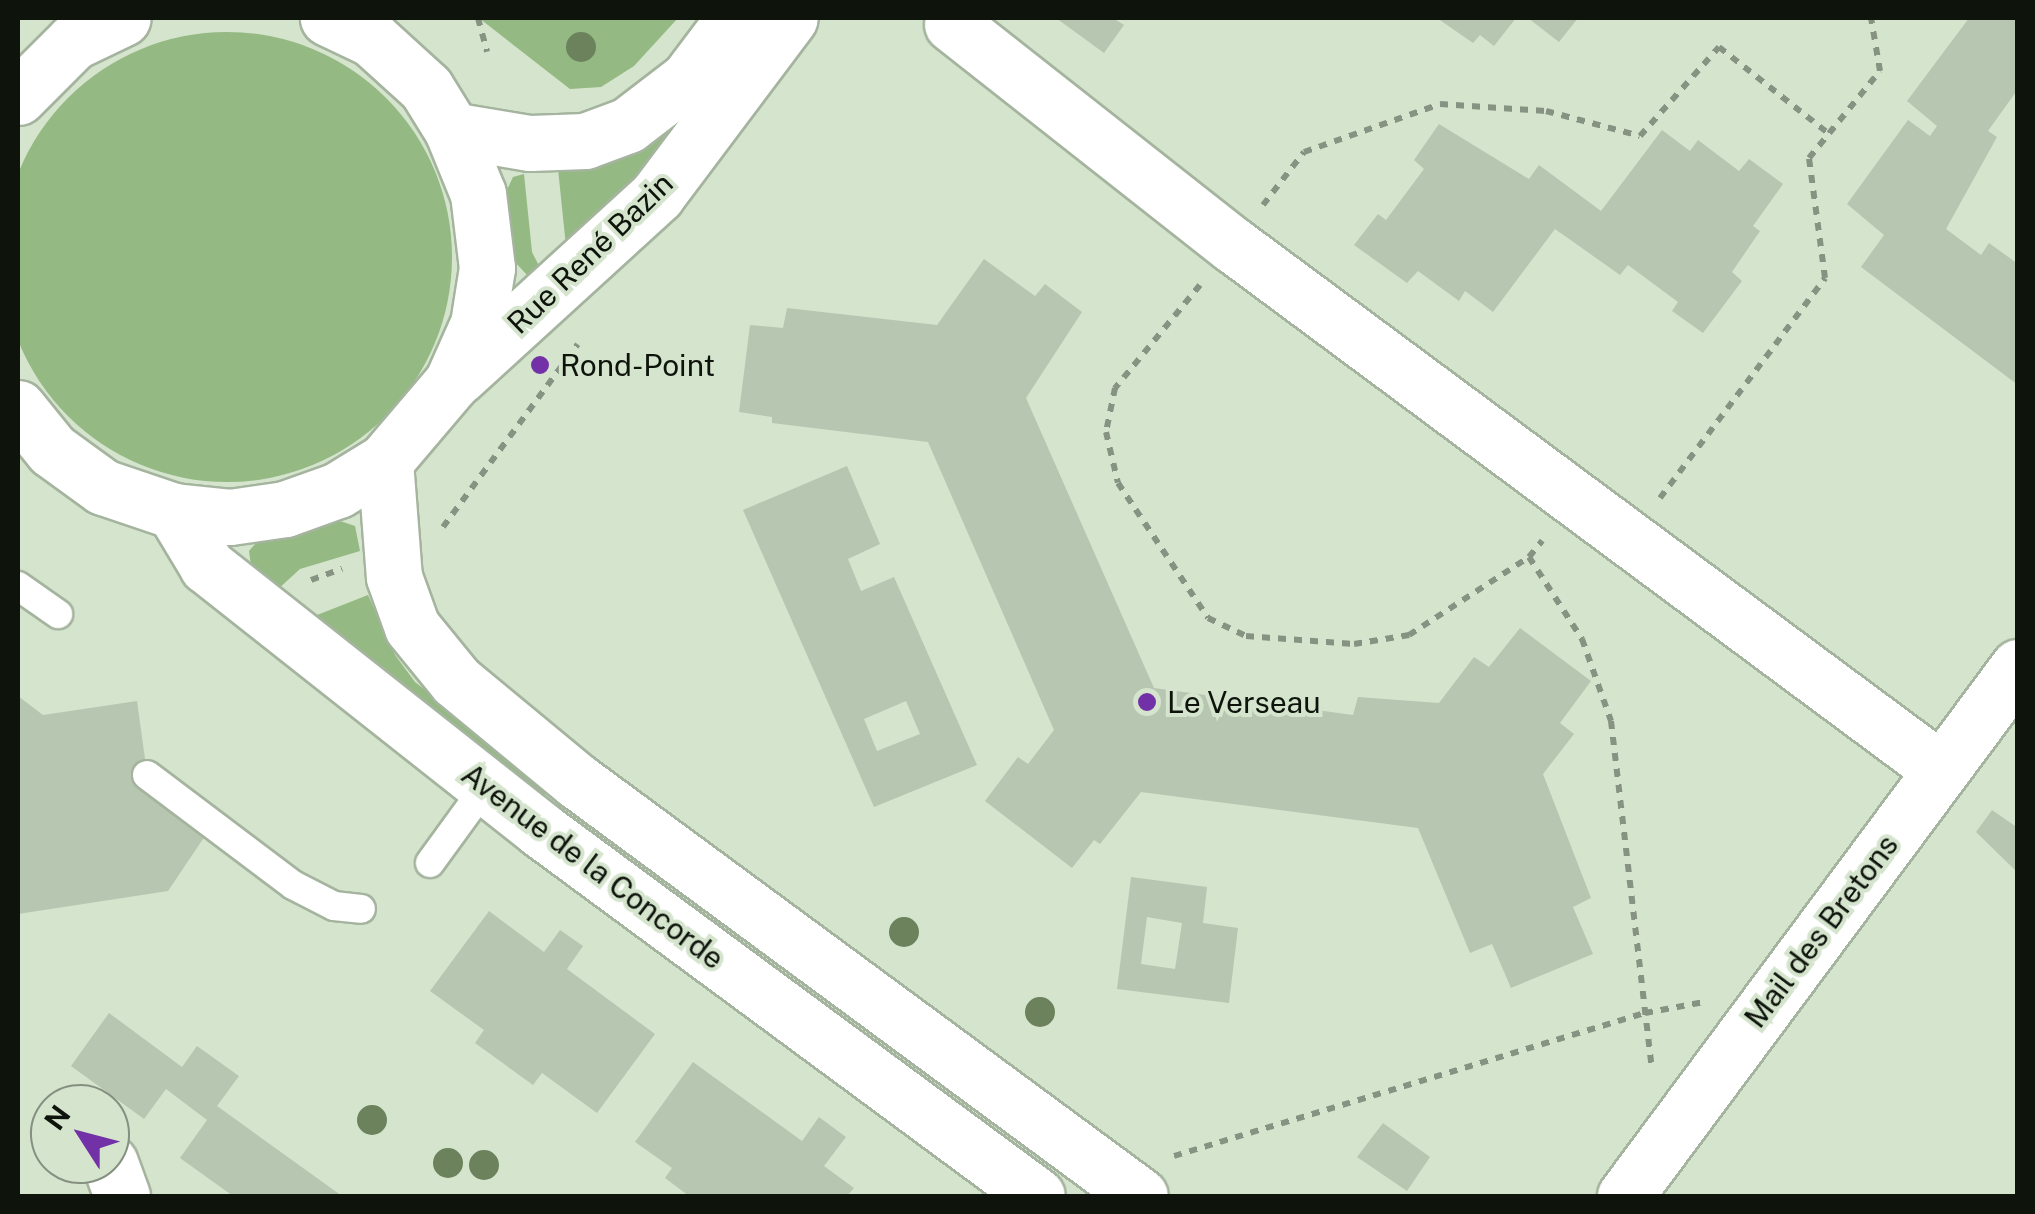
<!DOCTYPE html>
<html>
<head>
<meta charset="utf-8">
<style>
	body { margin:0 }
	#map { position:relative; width:2035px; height:1214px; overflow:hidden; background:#d4e4cd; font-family:"Public Sans",sans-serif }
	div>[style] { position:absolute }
	.green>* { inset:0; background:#94b983 }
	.round { border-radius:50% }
	.building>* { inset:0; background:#b7c6b0 }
	.path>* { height:6px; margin-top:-3px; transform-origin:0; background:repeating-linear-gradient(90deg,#879382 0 8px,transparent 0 16px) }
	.roads { filter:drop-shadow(2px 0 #a5b49e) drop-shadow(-2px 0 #a5b49e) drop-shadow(0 2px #a5b49e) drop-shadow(0 -2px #a5b49e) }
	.lane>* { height:28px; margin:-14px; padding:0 14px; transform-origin:14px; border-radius:14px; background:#fff }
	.street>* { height:55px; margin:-27.5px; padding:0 27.5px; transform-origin:27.5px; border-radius:27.5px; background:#fff }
	.secondary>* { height:55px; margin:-27.5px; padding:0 27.5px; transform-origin:27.5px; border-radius:27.5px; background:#fff }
	.trees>* { width:30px; height:30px; margin:-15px; border-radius:50%; background:#6b825d }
	.dots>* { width:28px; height:28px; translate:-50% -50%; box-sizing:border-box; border:5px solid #d4e4cd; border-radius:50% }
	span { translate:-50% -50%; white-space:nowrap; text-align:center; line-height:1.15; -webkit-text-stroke:8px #d4e4cd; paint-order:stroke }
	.street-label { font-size:30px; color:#0e130c }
	.poi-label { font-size:30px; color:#0e130c }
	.left { translate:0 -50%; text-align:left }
	.frame { position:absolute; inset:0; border:20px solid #0e130c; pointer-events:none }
	.north { position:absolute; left:30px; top:1084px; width:100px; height:100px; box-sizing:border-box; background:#d4e4cd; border:2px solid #859080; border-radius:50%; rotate:306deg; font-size:28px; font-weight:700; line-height:40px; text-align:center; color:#0e130c }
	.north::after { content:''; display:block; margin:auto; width:35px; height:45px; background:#7231a6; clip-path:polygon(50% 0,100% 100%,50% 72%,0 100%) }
</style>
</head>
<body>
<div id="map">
	<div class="green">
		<div style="clip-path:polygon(479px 18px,678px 18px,634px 66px,601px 87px,570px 89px)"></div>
		<div class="round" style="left:2px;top:32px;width:450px;height:450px"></div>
		<div style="clip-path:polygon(664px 124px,675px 145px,566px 246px,558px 169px)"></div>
		<div style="clip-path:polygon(524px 174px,532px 252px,541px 270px,527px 275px,514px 261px,505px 194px,513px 177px)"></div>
		<div style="clip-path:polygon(340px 521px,355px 526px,360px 551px,300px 569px,277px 590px,252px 573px,249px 551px,256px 543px)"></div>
		<div style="clip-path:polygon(368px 595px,395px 655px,415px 682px,549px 788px,536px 806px,312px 617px)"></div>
	</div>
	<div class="building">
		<div style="clip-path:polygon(1056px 18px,1113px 18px,1124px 25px,1104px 53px)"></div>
		<div style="clip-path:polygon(1437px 18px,1516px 18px,1494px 46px,1480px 35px,1473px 43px)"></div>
		<div style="clip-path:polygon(1528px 18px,1578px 18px,1559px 42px)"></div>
		<div style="clip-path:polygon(1969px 18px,2018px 20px,2018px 89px,1988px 131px,1997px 137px,1946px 229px,1981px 255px,1989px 243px,2018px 264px,2018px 385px,1861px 267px,1884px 235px,1847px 204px,1908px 120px,1930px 136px,1937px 126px,1907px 101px)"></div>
		<div style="clip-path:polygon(1439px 124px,1529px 179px,1539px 165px,1601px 211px,1662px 130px,1690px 151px,1698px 140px,1739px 171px,1749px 159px,1783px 184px,1753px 226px,1760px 231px,1732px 272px,1742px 281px,1703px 333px,1672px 311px,1678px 302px,1628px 265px,1620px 275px,1555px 229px,1493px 312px,1465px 291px,1459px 301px,1418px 271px,1407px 283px,1354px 245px,1378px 214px,1386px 220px,1424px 169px,1414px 160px)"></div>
		<div style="clip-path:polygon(984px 259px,1035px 296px,1045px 284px,1082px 312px,1026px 398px,1154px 688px,1353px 715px,1358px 697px,1439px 703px,1474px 657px,1489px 667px,1520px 628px,1591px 681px,1560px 723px,1574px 734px,1543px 774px,1591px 898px,1573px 907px,1593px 954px,1511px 988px,1492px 944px,1470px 953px,1418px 828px,1141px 792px,1100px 844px,1094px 840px,1072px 868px,985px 801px,1018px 757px,1028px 764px,1054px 730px,928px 442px,772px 423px,772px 417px,739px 412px,750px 325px,783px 328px,787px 308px,937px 325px)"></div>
		<div style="clip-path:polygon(evenodd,847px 466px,880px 544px,848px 559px,861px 591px,894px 577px,977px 765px,874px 807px,743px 510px,847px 466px,906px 701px,920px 734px,877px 751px,864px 719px,906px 701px)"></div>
		<div style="clip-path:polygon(18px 696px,43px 715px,137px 701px,150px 795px,205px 836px,168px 891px,18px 914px)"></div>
		<div style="clip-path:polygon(1992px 810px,2018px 828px,2018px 873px,1976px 832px)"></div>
		<div style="clip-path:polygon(evenodd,1131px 877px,1207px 887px,1203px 923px,1238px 928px,1229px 1003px,1117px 989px,1131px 877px,1147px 917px,1182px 923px,1175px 969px,1141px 964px,1147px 917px)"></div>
		<div style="clip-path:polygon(489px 911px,544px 952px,560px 930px,583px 946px,567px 969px,655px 1034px,597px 1113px,542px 1073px,533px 1085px,475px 1043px,484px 1030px,430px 991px)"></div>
		<div style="clip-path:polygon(109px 1013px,182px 1067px,197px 1046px,239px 1076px,217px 1106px,342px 1196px,233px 1196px,180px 1158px,207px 1120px,166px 1089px,144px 1119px,71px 1066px)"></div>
		<div style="clip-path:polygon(693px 1062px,802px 1141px,819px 1117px,846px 1137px,824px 1166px,854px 1188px,847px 1196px,689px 1196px,665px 1178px,672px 1168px,635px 1142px)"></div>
		<div style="clip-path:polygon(1383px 1123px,1430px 1157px,1407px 1191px,1357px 1157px)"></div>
	</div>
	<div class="path">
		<div style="left:478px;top:18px;width:35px;rotate:75deg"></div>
		<div style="left:1263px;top:205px;width:67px;rotate:-52.3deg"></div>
		<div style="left:1304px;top:152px;width:144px;rotate:-19.4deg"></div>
		<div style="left:1440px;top:104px;width:106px;rotate:3.8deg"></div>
		<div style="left:1546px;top:111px;width:97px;rotate:14.9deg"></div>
		<div style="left:1640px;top:136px;width:119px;rotate:-48.4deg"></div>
		<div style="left:1719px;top:47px;width:140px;rotate:38.3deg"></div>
		<div style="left:1200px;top:285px;width:134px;rotate:129.5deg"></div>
		<div style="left:1115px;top:388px;width:45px;rotate:101.6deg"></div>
		<div style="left:1106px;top:432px;width:52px;rotate:76.8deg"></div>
		<div style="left:1118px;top:483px;width:162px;rotate:56.3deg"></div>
		<div style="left:1208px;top:618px;width:42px;rotate:25.3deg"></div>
		<div style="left:1246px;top:636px;width:108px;rotate:4.2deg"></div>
		<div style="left:1354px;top:644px;width:56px;rotate:-9.3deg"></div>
		<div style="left:1409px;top:635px;width:143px;rotate:-33deg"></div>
		<div style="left:1529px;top:557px;width:21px;rotate:-51deg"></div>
		<div style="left:1660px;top:498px;width:275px;rotate:-53.1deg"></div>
		<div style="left:1825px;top:278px;width:121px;rotate:-97.6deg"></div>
		<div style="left:1809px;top:158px;width:112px;rotate:-50.8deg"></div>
		<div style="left:1880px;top:71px;width:54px;rotate:-99.6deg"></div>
		<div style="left:443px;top:527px;width:227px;rotate:-53.6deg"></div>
		<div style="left:1529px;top:557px;width:98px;rotate:57.1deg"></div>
		<div style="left:1582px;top:639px;width:87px;rotate:70.5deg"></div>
		<div style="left:1611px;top:721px;width:349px;rotate:83.3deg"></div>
		<div style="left:311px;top:580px;width:33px;rotate:-20deg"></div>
		<div style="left:1174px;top:1156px;width:492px;rotate:-16.9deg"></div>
		<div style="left:1645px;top:1013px;width:60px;rotate:-10.6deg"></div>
	</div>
	<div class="roads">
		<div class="lane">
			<div style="left:18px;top:586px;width:49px;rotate:35deg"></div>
			<div style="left:147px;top:775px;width:183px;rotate:37deg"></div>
			<div style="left:293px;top:885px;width:46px;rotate:27.1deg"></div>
			<div style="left:334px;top:906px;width:27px;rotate:6deg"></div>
			<div style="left:430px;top:863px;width:95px;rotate:-54deg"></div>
		</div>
		<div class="street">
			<div style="left:952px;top:24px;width:357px;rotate:38.2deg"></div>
			<div style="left:1233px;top:245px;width:881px;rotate:36.56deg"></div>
			<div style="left:110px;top:1163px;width:35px;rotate:70deg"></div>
			<div style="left:1625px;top:1196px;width:659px;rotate:-53.39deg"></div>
		</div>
		<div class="secondary">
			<div style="left:18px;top:97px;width:78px;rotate:-45deg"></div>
			<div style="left:73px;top:42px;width:55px;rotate:-25.6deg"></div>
			<div style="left:452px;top:130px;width:79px;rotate:9.5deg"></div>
			<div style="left:530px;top:143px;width:55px;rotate:-2.1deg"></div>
			<div style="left:585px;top:141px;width:46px;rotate:-20.4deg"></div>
			<div style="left:628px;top:125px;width:76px;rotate:-37.5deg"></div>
			<div style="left:688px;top:79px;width:76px;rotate:-53deg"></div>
			<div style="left:458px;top:377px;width:270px;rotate:-42.4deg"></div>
			<div style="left:657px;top:195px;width:221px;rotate:-53.1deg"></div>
			<div style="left:18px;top:408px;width:54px;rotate:51deg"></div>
			<div style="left:52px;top:450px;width:63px;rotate:36deg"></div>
			<div style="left:103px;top:487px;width:75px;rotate:18.7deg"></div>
			<div style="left:174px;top:511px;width:56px;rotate:6.1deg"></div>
			<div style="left:230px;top:517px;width:56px;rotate:-8.3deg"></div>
			<div style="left:285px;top:509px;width:56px;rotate:-19.7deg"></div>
			<div style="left:338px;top:490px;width:55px;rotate:-31.7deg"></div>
			<div style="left:385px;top:461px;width:104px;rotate:-49.7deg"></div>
			<div style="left:452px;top:382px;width:64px;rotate:-65.9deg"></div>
			<div style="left:478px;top:324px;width:57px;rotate:-80.9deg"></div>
			<div style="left:487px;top:268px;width:75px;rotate:-96.9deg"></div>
			<div style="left:478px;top:194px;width:69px;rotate:-112.1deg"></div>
			<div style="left:452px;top:130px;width:49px;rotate:-121.8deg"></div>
			<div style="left:426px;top:88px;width:73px;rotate:-137.8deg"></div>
			<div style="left:372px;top:39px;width:49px;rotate:-154.5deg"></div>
			<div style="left:385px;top:461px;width:116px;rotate:85.6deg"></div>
			<div style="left:394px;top:577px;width:53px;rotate:70.2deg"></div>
			<div style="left:412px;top:627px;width:70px;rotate:50.8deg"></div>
			<div style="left:456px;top:681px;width:157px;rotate:39.6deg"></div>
			<div style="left:577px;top:781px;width:699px;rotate:36.39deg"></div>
			<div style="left:174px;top:511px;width:64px;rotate:59deg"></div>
			<div style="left:207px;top:566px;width:426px;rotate:38.3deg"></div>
			<div style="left:541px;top:830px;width:616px;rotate:36.42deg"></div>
		</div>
	</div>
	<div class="trees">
		<div style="left:581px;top:47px"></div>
		<div style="left:904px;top:932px"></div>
		<div style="left:1040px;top:1012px"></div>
		<div style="left:372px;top:1120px"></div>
		<div style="left:448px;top:1163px"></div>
		<div style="left:484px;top:1165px"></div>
	</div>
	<div class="dots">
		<div style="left:540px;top:365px;background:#7231a6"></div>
		<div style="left:1147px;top:702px;background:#7231a6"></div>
	</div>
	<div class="street-label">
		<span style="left:590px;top:253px;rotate:-44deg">Rue René Bazin</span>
		<span style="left:593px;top:866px;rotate:37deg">Avenue de la Concorde</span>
		<span style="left:1821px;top:931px;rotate:-53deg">Mail des Bretons</span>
	</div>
	<div class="poi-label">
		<span class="left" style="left:560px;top:365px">Rond-Point</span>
		<span class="left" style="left:1167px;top:702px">Le Verseau</span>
	</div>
	<div class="frame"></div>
	<div class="north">N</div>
</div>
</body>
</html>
